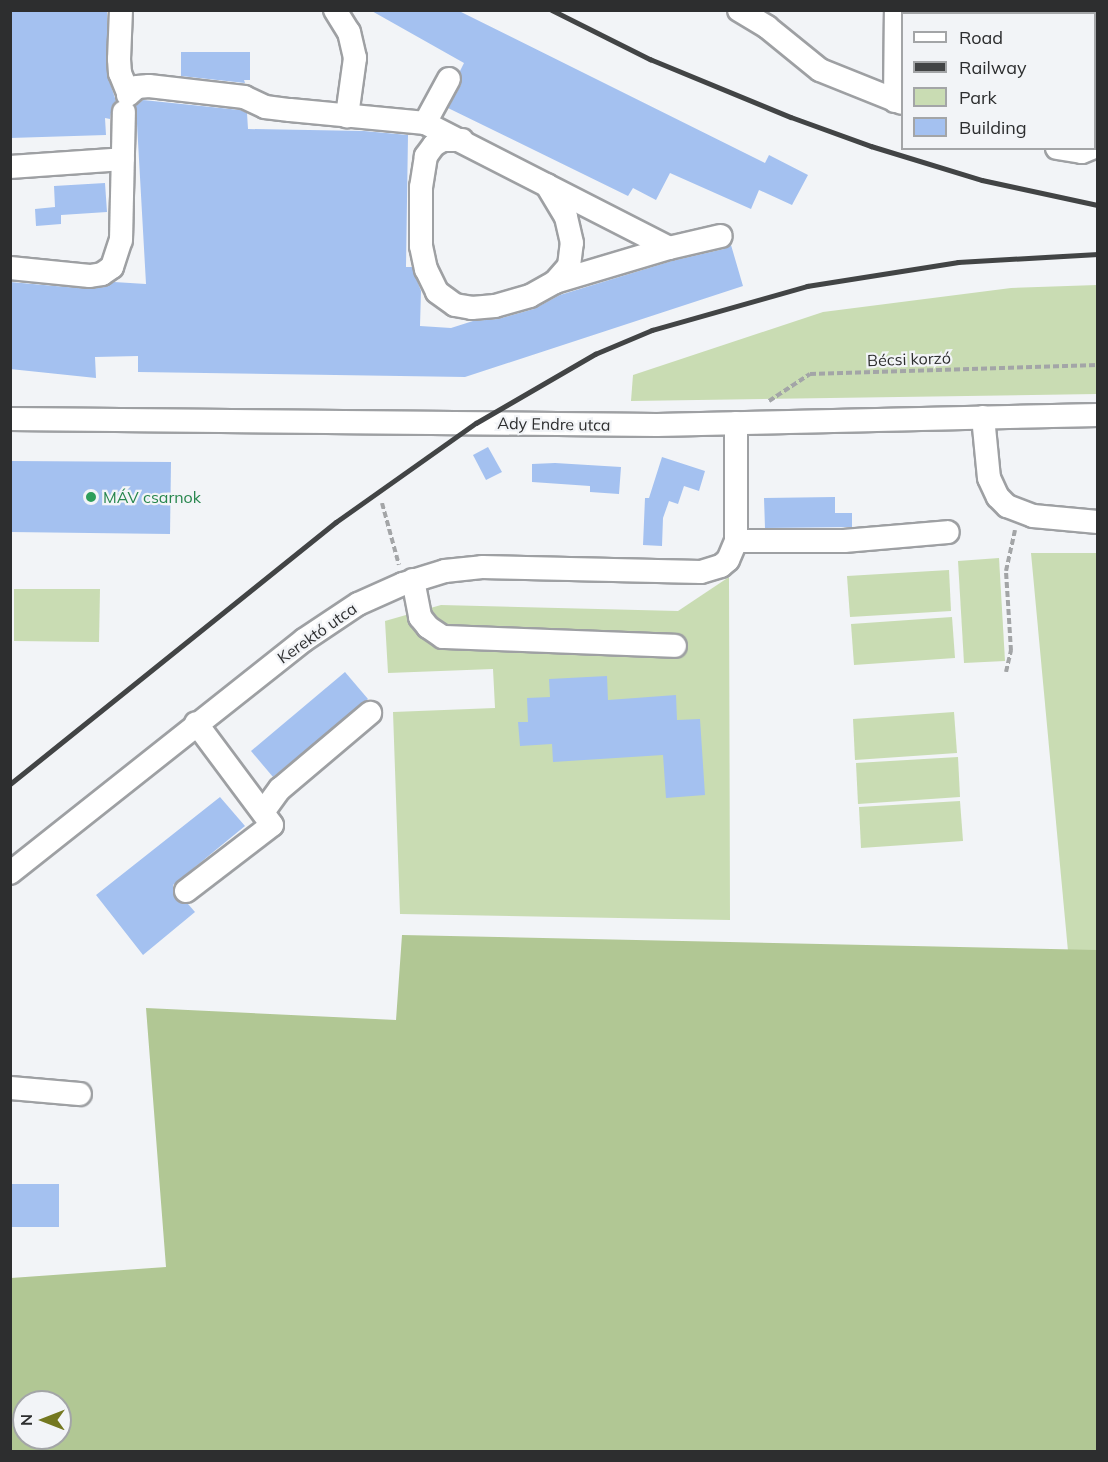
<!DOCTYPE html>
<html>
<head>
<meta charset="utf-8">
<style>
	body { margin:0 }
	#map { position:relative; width:1108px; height:1462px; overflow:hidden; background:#f2f4f7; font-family:Mulish,sans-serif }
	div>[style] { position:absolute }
	.green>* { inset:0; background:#c9dcb3 }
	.forest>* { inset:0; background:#b1c794 }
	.building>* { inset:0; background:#a4c1f0 }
	.path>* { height:4px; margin-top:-2px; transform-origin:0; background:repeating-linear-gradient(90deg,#a3a5a7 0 6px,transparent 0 9px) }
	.roads { filter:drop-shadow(2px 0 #9ea0a3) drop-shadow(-2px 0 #9ea0a3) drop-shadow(0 2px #9ea0a3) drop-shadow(0 -2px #9ea0a3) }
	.minor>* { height:22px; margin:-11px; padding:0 11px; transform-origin:11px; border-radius:11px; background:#fff }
	.rail>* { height:4.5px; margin:-2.25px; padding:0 2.25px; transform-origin:2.25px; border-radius:2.25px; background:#424445 }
	.dots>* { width:16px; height:16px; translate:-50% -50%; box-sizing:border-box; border:3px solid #f2f4f7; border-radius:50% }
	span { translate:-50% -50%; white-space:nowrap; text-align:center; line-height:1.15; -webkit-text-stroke:4.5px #f2f4f7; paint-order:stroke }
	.street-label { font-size:16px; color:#2d2e2f }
	.leisure-label { font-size:16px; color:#27864d }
	.left { translate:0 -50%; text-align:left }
	.frame { position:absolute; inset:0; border:12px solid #2d2e2f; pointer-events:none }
	.legend { position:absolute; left:901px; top:12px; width:195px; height:138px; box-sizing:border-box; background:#f2f4f7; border:2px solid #a3a5a7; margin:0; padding:8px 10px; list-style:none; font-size:18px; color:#2d2e2f }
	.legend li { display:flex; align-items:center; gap:12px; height:30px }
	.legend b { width:30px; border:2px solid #a3a5a7 }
	.north { position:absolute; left:12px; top:1390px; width:60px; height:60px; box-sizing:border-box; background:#f2f4f7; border:2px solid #a3a5a7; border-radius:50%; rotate:270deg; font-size:16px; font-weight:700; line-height:24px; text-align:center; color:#2d2e2f }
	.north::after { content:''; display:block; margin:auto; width:21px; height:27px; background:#747820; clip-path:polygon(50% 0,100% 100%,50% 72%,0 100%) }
</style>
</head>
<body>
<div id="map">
	<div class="green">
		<div style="clip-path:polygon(1097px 285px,1097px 394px,631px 401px,633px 375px,823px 312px,1011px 288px)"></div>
		<div style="clip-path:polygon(1031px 553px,1097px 553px,1097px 950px,1068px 951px)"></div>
		<div style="clip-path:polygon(999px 558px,1005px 661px,964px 663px,958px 561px)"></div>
		<div style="clip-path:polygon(949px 570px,951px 611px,850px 617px,847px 576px)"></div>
		<div style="clip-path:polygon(729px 577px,730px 920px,400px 914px,393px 712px,495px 708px,493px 669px,388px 673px,385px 621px,441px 605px,678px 611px)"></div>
		<div style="clip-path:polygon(14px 589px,100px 589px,99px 642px,14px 641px)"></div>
		<div style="clip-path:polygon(952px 617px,955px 658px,854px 665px,851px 624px)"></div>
		<div style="clip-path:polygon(954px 712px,957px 753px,855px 760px,853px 719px)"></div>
		<div style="clip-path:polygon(958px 757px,960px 797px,858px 804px,856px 763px)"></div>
		<div style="clip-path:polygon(960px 801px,963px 841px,861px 848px,859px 807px)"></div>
	</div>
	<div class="forest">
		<div style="clip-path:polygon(evenodd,402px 935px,1097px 950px,1097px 1451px,11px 1451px,11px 1278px,166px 1267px,146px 1008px,396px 1020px,402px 935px,24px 1402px,60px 1402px,60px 1438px,24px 1438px,24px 1402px)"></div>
	</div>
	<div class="building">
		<div style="clip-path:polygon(10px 10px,107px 10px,107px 74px,116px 101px,112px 106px,110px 119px,105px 118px,106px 135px,10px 138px)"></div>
		<div style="clip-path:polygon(370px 10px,457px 10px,765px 163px,769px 155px,808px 175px,792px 205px,759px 190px,751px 209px,670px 173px,656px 200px,633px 188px,628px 196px,448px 108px,461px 85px,460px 71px,464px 63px)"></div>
		<div style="clip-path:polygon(181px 52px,250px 52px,250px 80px,244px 80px,245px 83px,181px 76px)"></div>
		<div style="clip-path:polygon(143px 100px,240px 110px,247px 113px,248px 129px,364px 131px,408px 135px,406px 267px,412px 267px,421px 291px,420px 326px,451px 328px,473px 321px,498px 319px,534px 309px,560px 295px,672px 261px,724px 249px,731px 245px,743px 286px,465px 377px,138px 372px,138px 356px,95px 357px,96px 378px,10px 369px,10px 282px,89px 289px,105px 287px,114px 282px,146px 284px,136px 106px)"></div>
		<div style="clip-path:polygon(105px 183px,107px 212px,61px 215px,61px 224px,36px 226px,35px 209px,55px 207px,54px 186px)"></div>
		<div style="clip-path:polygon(488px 447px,502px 472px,486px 480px,473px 455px)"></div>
		<div style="clip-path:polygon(662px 457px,705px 471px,699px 491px,684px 486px,678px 504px,669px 501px,663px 518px,662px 546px,643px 545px,645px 498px,649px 498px)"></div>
		<div style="clip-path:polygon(10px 461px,171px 462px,170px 534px,10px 532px)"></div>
		<div style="clip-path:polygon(555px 463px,621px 467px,619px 494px,590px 492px,590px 486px,532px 482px,532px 464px)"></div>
		<div style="clip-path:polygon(835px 497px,835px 513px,852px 513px,852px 527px,765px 528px,764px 498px)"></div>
		<div style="clip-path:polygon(345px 672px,368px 699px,273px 777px,251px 751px)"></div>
		<div style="clip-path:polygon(607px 676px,608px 700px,676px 695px,677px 720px,700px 719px,705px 795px,666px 798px,663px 755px,553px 762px,552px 744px,520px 746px,518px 722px,528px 722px,527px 698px,550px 697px,549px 679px)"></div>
		<div style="clip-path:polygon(220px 797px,245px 826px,173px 885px,176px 900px,188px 904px,195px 912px,143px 955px,96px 895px)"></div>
		<div style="clip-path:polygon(10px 1184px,59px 1184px,59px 1227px,10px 1227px)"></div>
	</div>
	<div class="path">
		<div style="left:769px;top:401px;width:49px;rotate:-33.4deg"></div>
		<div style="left:810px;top:374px;width:288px;rotate:-1.8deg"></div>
		<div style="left:382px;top:503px;width:64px;rotate:74.7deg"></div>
		<div style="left:1006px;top:672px;width:22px;rotate:-77deg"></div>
		<div style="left:1011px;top:651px;width:80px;rotate:-93.6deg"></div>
		<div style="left:1006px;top:571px;width:42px;rotate:-77.6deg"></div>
	</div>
	<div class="roads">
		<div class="minor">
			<div style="left:121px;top:10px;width:49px;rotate:92.3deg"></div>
			<div style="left:119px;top:59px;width:14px;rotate:86deg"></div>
			<div style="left:120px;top:73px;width:22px;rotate:68deg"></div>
			<div style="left:335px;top:10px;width:26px;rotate:58deg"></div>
			<div style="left:349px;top:32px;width:27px;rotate:77deg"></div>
			<div style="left:355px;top:58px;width:59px;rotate:97.9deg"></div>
			<div style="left:739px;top:10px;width:33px;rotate:31deg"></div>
			<div style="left:767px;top:27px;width:68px;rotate:39.1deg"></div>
			<div style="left:820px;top:70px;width:88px;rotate:21.9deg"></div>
			<div style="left:128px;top:95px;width:12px;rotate:-42deg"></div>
			<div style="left:137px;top:87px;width:12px;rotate:-5deg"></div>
			<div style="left:149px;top:86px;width:96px;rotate:6.6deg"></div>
			<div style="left:244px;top:97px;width:23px;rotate:25deg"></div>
			<div style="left:265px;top:107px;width:25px;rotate:7deg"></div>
			<div style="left:290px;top:110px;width:136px;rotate:5.5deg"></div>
			<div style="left:425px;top:123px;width:274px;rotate:27.1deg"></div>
			<div style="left:895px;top:101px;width:91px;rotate:-89.4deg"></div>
			<div style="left:425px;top:123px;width:50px;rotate:-61.4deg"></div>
			<div style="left:462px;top:140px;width:19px;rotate:180deg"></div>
			<div style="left:443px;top:140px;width:10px;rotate:151deg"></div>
			<div style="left:434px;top:145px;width:14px;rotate:126deg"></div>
			<div style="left:426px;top:156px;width:31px;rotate:99deg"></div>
			<div style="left:421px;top:187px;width:59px;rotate:90deg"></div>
			<div style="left:421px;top:246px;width:24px;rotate:78deg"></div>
			<div style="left:426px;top:269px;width:25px;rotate:64deg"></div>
			<div style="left:437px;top:292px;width:22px;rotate:36deg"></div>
			<div style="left:455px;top:305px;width:17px;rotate:10deg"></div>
			<div style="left:472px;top:308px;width:23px;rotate:-5deg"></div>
			<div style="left:495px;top:306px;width:36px;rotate:-16deg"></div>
			<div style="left:530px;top:296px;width:29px;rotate:-29deg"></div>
			<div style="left:555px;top:282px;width:21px;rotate:-49deg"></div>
			<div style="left:569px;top:266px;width:23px;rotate:-83deg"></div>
			<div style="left:572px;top:243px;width:27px;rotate:-103deg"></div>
			<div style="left:566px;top:217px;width:37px;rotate:-121deg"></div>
			<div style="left:1057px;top:148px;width:25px;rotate:9deg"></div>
			<div style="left:1082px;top:152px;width:11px;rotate:-22deg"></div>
			<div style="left:10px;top:167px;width:113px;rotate:-4deg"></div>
			<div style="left:10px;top:268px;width:80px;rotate:5.7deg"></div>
			<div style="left:90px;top:276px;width:12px;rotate:-9deg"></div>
			<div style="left:102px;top:274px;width:12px;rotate:-35deg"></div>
			<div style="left:112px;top:267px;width:28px;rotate:-72deg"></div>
			<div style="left:121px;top:240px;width:128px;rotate:-88.7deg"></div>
			<div style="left:555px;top:282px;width:119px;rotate:-16.6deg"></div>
			<div style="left:669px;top:248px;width:53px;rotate:-13deg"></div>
			<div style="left:983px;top:417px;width:61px;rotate:84.4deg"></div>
			<div style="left:989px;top:478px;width:21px;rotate:65deg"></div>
			<div style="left:998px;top:497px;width:13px;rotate:45deg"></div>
			<div style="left:1007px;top:506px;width:28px;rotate:21deg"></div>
			<div style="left:1033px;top:516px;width:65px;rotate:5.3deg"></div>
			<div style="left:10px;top:419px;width:647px;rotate:0.53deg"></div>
			<div style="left:657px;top:425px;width:441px;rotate:-1.3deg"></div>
			<div style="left:736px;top:541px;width:108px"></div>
			<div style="left:844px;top:541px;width:104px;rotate:-4.9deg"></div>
			<div style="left:413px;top:580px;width:38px;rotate:79deg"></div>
			<div style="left:420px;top:617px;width:13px;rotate:51deg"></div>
			<div style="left:428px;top:627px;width:18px;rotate:34deg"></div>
			<div style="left:443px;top:637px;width:232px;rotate:2.2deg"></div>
			<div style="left:263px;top:812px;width:29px;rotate:-54deg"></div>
			<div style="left:280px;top:789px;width:118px;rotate:-40.2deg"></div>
			<div style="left:10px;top:873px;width:375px;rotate:-38.4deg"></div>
			<div style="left:304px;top:640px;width:65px;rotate:-33.7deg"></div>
			<div style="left:358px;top:604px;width:49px;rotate:-24deg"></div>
			<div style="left:403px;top:584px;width:44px;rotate:-17.2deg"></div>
			<div style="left:445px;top:571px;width:37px;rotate:-6deg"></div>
			<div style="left:482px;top:567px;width:219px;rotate:1.3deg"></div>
			<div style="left:701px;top:572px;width:21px;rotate:-17deg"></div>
			<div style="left:721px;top:566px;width:9px;rotate:-41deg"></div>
			<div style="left:728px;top:560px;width:21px;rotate:-67deg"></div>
			<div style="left:736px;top:541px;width:118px;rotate:-90deg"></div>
			<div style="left:186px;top:891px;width:108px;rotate:-37.5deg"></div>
			<div style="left:272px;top:825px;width:127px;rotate:-126.7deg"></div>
			<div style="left:10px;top:1088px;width:70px;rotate:4.9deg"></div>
		</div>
	</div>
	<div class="rail">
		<div style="left:552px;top:10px;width:110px;rotate:26.6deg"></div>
		<div style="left:650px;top:59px;width:152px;rotate:22.4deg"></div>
		<div style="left:791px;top:117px;width:85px;rotate:19.9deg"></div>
		<div style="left:871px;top:146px;width:116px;rotate:17deg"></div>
		<div style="left:982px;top:180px;width:119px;rotate:12.2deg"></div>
		<div style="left:10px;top:784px;width:418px;rotate:-38.8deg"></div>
		<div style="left:336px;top:522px;width:171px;rotate:-35.3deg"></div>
		<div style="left:476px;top:423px;width:138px;rotate:-30.1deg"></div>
		<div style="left:595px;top:354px;width:62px;rotate:-22.8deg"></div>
		<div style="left:652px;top:330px;width:161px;rotate:-15.8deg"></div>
		<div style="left:807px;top:286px;width:153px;rotate:-9deg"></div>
		<div style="left:958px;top:262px;width:140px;rotate:-3.3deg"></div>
	</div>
	<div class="dots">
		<div style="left:91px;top:497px;background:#2e9e5b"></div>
	</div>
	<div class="street-label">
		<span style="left:909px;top:359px;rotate:-2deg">Bécsi korzó</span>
		<span style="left:554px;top:424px;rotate:1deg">Ady Endre utca</span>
		<span style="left:317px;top:633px;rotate:-35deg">Kerektó utca</span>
	</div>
	<div class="leisure-label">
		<span class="left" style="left:103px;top:497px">MÁV csarnok</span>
	</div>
	<div class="frame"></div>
	<ul class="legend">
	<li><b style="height:8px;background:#fff"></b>Road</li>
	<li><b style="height:8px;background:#424445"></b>Railway</li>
	<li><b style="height:16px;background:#c9dcb3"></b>Park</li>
	<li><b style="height:16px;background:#a4c1f0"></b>Building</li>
	</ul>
	<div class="north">N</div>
</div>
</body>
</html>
